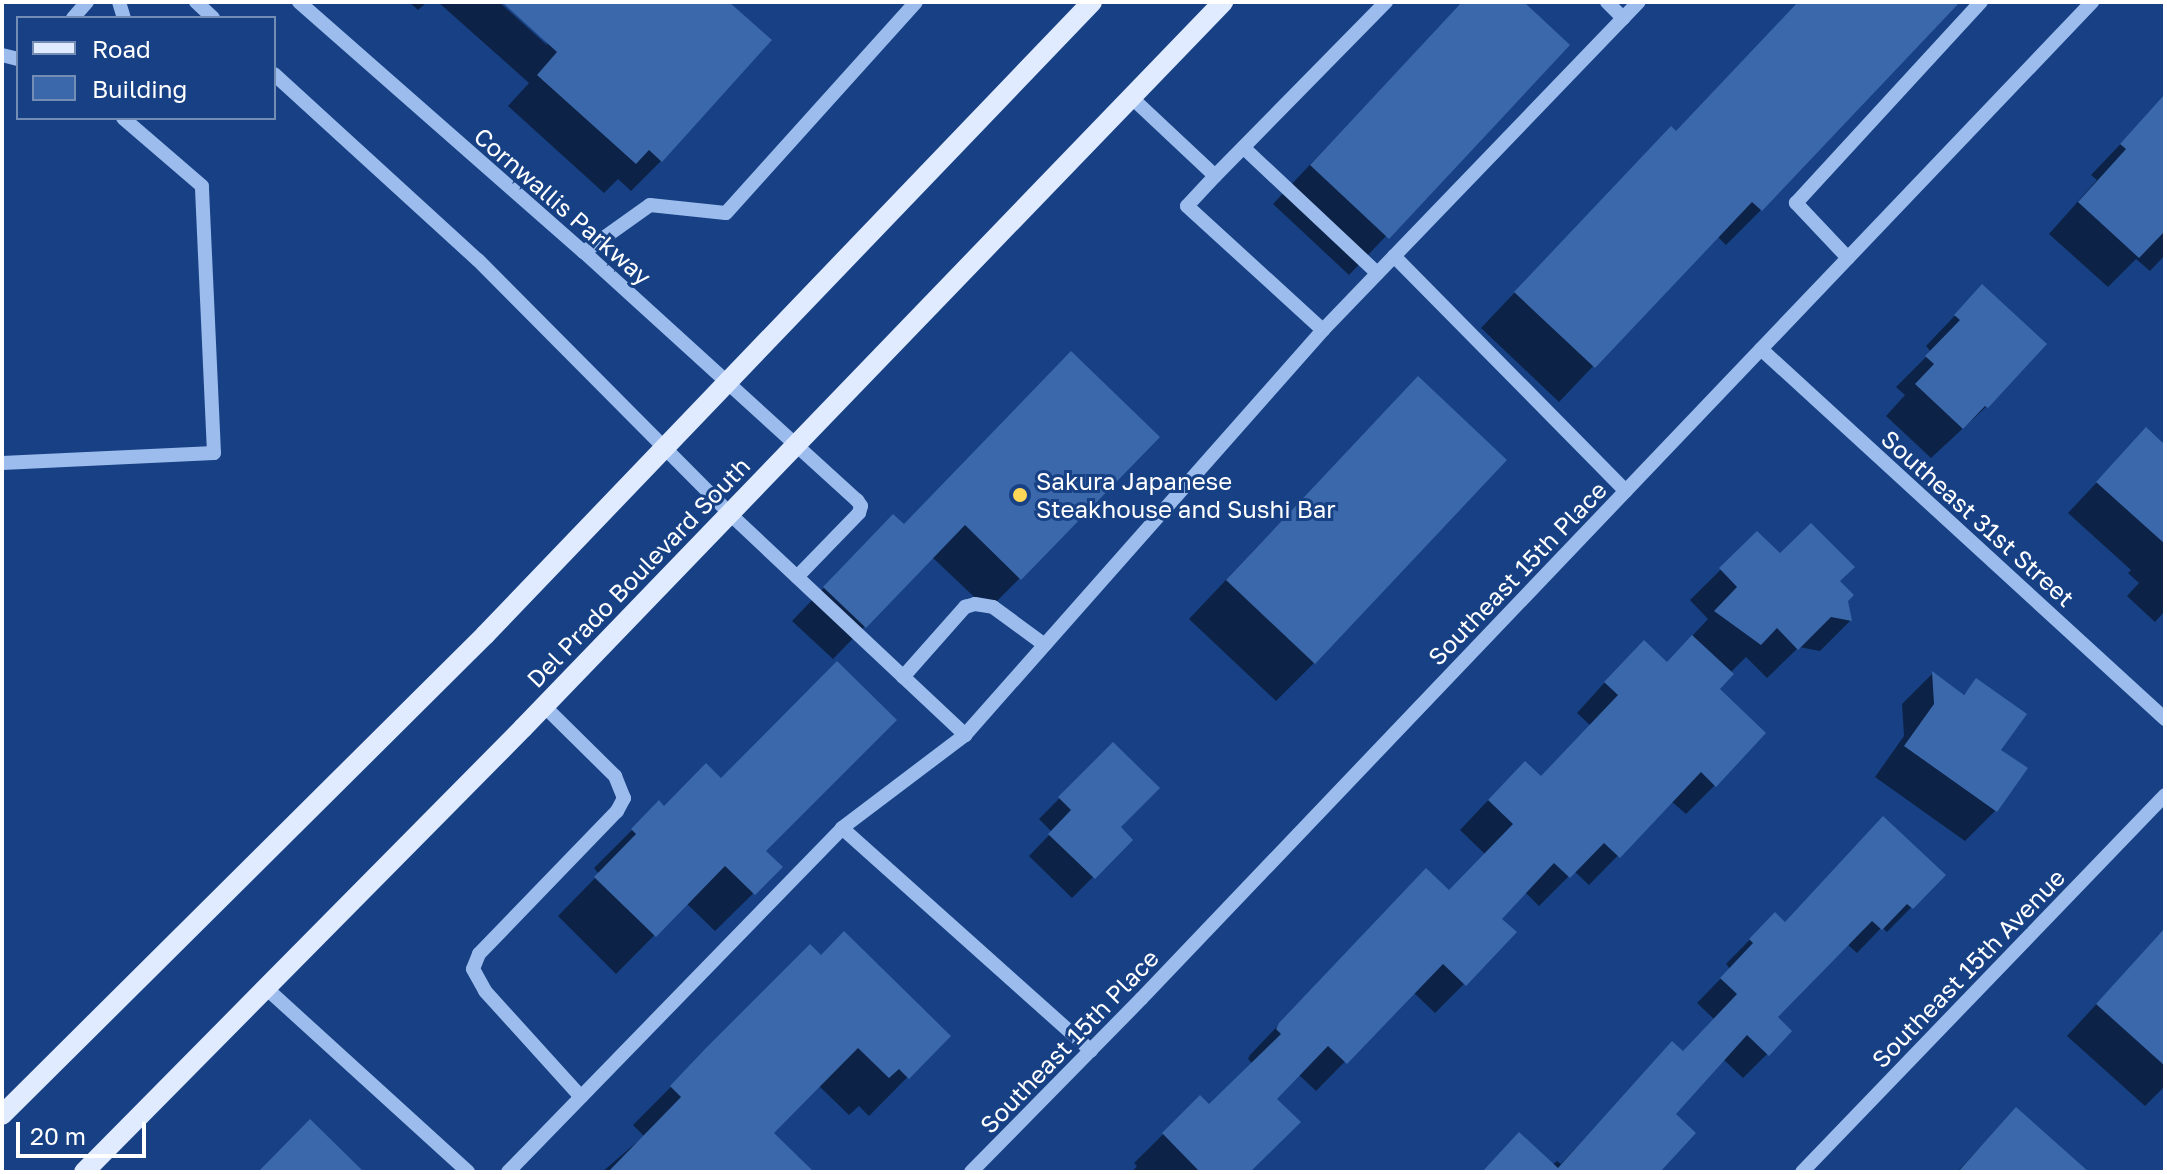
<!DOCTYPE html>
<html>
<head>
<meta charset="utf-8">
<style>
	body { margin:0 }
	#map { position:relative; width:2167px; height:1174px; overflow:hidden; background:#174184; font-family:"Golos Text",sans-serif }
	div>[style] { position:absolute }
	.shadow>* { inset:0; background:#0007 }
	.building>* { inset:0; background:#3b68ab }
	.minor>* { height:14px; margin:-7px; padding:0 7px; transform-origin:7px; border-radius:7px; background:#9bbced }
	.major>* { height:20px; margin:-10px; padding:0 10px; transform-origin:10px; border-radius:10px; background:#e1ebff }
	.dots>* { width:22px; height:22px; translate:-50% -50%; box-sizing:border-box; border:4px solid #174184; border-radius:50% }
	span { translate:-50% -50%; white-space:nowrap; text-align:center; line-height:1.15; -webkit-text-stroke:6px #174184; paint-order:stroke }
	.street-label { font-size:24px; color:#fff }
	.poi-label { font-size:24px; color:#fff }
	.left { translate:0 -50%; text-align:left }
	.frame { position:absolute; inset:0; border:4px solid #fff; pointer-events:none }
	.legend { position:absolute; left:16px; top:16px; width:260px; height:104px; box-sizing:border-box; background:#174184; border:2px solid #748db5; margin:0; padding:10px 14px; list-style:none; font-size:24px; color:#fff }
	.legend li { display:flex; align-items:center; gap:16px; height:40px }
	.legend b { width:40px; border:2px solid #748db5 }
	.scale { position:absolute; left:16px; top:1122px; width:130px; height:36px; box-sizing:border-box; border:4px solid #fff; border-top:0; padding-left:10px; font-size:24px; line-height:28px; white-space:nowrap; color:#fff; -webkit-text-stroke:6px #174184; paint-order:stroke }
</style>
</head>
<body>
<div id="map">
	<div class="shadow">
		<div style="clip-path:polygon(409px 2px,427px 2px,418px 10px)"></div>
		<div style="clip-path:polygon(438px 2px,499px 2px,548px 46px,543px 36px,505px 2px,726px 2px,661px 161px,631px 191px,618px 179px,604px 193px,508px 106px,529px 83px)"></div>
		<div style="clip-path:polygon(1463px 2px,1521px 2px,1567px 45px,1349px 275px,1273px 204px)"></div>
		<div style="clip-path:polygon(1799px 2px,1957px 2px,1761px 210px,1726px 245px,1717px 236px,1559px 402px,1481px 328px,1636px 164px,1675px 133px)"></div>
		<div style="clip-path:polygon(2152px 111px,2165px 123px,2165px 255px,2150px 271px,2136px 259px,2108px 287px,2049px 234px,2097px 180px,2091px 175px)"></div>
		<div style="clip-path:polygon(1982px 287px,2044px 344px,1986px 407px,1931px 458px,1886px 416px,1905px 395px,1896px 387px,1931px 352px,1926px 346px)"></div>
		<div style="clip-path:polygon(1039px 386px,1020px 578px,988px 610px,932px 557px,833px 659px,792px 621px,861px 549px,903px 526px)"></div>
		<div style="clip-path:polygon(1380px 417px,1314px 663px,1276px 701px,1189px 619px)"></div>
		<div style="clip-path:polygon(2146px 430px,2165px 447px,2165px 611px,2155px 622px,2127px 596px,2139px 583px,2128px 573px,2131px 570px,2068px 513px)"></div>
		<div style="clip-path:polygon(1757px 534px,1780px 556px,1837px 581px,1850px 621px,1820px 651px,1799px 647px,1767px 678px,1746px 657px,1730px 673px,1717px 690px,1715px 785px,1686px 814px,1671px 801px,1589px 885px,1574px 871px,1539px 906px,1525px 892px,1499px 919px,1464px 984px,1435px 1013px,1413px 992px,1316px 1091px,1298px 1074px,1275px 1099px,1248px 1172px,1132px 1172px,1137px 1166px,1134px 1163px,1200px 1098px,1209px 1107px,1253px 1064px,1248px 1059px,1250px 1055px,1397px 900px,1449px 893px,1486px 855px,1460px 830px,1496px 792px,1540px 778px,1591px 726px,1577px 713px,1615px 671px,1666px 664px,1708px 619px,1690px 600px)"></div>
		<div style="clip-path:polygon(1932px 674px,1962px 696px,1977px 681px,1999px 750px,2025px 769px,1995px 811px,1965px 841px,1875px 777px,1904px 736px,1902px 704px)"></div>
		<div style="clip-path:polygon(1113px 744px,1118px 827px,1130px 840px,1072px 898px,1029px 856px,1052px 832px,1039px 819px)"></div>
		<div style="clip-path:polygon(721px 781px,764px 851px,780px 867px,715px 931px,686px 903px,616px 974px,558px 916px,599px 874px,594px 868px,659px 803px,664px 809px)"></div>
		<div style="clip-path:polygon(1943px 875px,1887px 932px,1882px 927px,1857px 953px,1847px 944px,1775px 1017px,1789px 1032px,1743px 1078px,1723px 1059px,1673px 1114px,1658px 1172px,1483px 1172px,1552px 1165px,1557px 1161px,1561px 1164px,1672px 1044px,1682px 1053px,1714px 1019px,1697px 1003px,1730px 969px,1726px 964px,1775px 914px,1784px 924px)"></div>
		<div style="clip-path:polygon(2165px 930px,2165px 1086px,2145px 1106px,2067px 1036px)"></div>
		<div style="clip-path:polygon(810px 947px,821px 958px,948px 1036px,869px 1116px,859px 1106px,849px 1115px,818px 1085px,771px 1133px,794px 1172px,602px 1172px,644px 1136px,633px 1125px)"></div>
		<div style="clip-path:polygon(2016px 1110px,2086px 1172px,1957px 1172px)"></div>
	</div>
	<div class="building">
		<div style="clip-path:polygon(502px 2px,729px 2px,772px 40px,662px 162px,649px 150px,636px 164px,537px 75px,557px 52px)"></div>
		<div style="clip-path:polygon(1462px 2px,1524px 2px,1570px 45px,1389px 239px,1310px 165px)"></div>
		<div style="clip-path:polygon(1798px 2px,1960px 2px,1762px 211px,1752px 202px,1595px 368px,1514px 292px,1671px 126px,1676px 131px)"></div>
		<div style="clip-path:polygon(2165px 94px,2165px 231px,2139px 258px,2078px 202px,2126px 149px,2120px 144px)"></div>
		<div style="clip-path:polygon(1982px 284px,2047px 344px,1988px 408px,1985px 406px,1963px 429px,1915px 384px,1934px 364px,1925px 356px,1960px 320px,1954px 315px)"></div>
		<div style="clip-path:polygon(1071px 351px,1160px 437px,1021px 580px,965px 525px,866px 628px,823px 587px,893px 514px,904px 524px)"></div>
		<div style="clip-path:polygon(1418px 376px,1507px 460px,1315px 664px,1226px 580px)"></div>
		<div style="clip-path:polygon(2146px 427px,2165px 445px,2165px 544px,2096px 482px)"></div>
		<div style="clip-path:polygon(1811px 523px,1855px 567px,1840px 581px,1854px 595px,1848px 601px,1852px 621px,1831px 617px,1798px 650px,1777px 628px,1761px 645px,1714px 611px,1737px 587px,1719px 568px,1757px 531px,1780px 553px)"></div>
		<div style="clip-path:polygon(1692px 635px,1734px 674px,1720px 689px,1766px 733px,1716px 787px,1701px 772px,1620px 858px,1604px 843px,1570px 878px,1554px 863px,1502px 919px,1517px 932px,1466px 986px,1443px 964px,1347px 1064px,1328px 1046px,1277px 1099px,1301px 1122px,1250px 1172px,1200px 1172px,1162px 1133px,1200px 1095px,1209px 1104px,1281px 1034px,1276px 1029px,1279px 1023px,1426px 868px,1449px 890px,1513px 824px,1488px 800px,1525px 761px,1541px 776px,1618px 695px,1604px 682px,1644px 640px,1667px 662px)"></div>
		<div style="clip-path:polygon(837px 661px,897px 720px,766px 851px,783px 867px,755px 895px,725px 866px,656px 937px,594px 877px,636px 834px,631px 829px,659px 800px,664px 806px,706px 763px,721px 778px)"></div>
		<div style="clip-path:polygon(1932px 671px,1964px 695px,1976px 678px,2027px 714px,2001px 750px,2028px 768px,1997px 812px,1904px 746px,1934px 704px)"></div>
		<div style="clip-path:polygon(1113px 742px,1160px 788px,1121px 827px,1133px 840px,1095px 879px,1048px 834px,1071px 810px,1058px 797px)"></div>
		<div style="clip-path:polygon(1883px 816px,1946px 875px,1913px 909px,1907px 904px,1882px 930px,1872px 921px,1778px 1017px,1792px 1031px,1769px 1056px,1747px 1035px,1676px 1114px,1696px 1133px,1660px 1172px,1482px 1172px,1519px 1132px,1558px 1168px,1672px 1041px,1683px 1051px,1737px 994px,1720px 978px,1753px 943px,1749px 939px,1775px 912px,1785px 922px)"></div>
		<div style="clip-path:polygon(2165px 928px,2165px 1066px,2096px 1004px)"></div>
		<div style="clip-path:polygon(844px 931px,951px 1036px,909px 1079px,899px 1069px,889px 1078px,858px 1048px,774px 1133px,814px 1172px,608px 1172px,681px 1097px,670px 1086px,706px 1048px,810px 944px,821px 955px)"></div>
		<div style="clip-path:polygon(2016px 1107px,2089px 1172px,1958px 1172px)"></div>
		<div style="clip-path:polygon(310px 1119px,364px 1172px,258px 1172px)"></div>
	</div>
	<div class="minor">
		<div style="left:119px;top:2px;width:17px;rotate:73deg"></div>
		<div style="left:196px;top:2px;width:23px;rotate:43deg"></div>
		<div style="left:299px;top:2px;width:379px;rotate:41.3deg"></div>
		<div style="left:584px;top:252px;width:369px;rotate:42.3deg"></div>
		<div style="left:857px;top:500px;width:7px;rotate:56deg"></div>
		<div style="left:861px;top:506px;width:7px;rotate:106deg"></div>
		<div style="left:859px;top:513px;width:89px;rotate:134.1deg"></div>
		<div style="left:1607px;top:2px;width:23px;rotate:45deg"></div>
		<div style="left:73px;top:18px;width:21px;rotate:-49deg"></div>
		<div style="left:2px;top:55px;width:16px;rotate:14deg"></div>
		<div style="left:274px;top:74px;width:276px;rotate:42.4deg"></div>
		<div style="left:478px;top:260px;width:358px;rotate:45.2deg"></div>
		<div style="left:730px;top:514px;width:323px;rotate:43.2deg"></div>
		<div style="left:1131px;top:97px;width:115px;rotate:43.2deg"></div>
		<div style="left:1215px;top:176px;width:41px;rotate:133deg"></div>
		<div style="left:1187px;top:206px;width:184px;rotate:42.4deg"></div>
		<div style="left:1244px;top:148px;width:183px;rotate:43.2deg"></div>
		<div style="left:1215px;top:176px;width:244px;rotate:-45.5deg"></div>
		<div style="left:584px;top:252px;width:81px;rotate:-35.5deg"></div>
		<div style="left:650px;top:205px;width:76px;rotate:6deg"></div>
		<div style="left:726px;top:213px;width:284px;rotate:-48deg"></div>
		<div style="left:1394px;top:256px;width:330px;rotate:45.4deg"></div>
		<div style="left:1848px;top:258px;width:76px;rotate:-133.4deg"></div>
		<div style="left:1796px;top:203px;width:273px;rotate:-47.4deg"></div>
		<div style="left:1761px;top:349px;width:548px;rotate:42.48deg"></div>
		<div style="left:2px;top:463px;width:212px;rotate:-2.7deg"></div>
		<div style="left:214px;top:453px;width:267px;rotate:-92.6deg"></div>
		<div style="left:202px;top:186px;width:104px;rotate:-139.3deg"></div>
		<div style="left:903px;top:677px;width:94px;rotate:-48.5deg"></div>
		<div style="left:965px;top:607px;width:10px;rotate:-17deg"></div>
		<div style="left:975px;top:604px;width:18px;rotate:9deg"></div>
		<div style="left:993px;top:607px;width:64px;rotate:36.2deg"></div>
		<div style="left:544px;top:706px;width:100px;rotate:44.6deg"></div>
		<div style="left:615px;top:776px;width:24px;rotate:68deg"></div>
		<div style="left:624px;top:798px;width:15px;rotate:118deg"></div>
		<div style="left:617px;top:811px;width:199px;rotate:134deg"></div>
		<div style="left:479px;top:954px;width:16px;rotate:112deg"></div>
		<div style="left:473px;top:969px;width:25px;rotate:61deg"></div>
		<div style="left:485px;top:991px;width:143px;rotate:47.8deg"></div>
		<div style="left:842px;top:828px;width:334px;rotate:41.8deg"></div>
		<div style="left:266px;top:988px;width:273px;rotate:42.3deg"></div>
		<div style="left:508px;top:1172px;width:479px;rotate:-45.8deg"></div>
		<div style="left:842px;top:828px;width:154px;rotate:-37.1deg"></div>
		<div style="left:965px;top:735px;width:541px;rotate:-48.52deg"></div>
		<div style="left:1323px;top:330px;width:455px;rotate:-46.1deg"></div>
		<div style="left:971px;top:1172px;width:243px;rotate:-45.5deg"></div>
		<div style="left:1141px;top:999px;width:1378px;rotate:-46.35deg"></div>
		<div style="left:1802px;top:1172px;width:523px;rotate:-46.08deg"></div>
	</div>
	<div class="major">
		<div style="left:2px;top:1115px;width:681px;rotate:-44.82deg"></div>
		<div style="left:485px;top:635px;width:877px;rotate:-46.2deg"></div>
		<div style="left:84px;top:1172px;width:624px;rotate:-45.32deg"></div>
		<div style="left:523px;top:728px;width:1009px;rotate:-46.04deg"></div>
	</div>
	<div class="dots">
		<div style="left:1020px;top:495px;background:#ffd757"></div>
	</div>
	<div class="street-label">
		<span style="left:563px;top:206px;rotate:41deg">Cornwallis Parkway</span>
		<span style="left:1978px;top:518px;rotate:42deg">Southeast 31st Street</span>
		<span style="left:638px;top:572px;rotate:-46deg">Del Prado Boulevard South</span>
		<span style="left:1517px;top:573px;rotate:-46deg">Southeast 15th Place</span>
		<span style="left:1968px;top:968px;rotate:-46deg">Southeast 15th Avenue</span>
		<span style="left:1069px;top:1041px;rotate:-46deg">Southeast 15th Place</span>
	</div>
	<div class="poi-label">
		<span class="left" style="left:1036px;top:495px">Sakura Japanese<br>Steakhouse and Sushi Bar</span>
	</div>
	<div class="frame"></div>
	<ul class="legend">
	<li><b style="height:10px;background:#e1ebff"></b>Road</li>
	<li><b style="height:22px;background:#3b68ab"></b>Building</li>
	</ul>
	<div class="scale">20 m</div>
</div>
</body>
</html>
